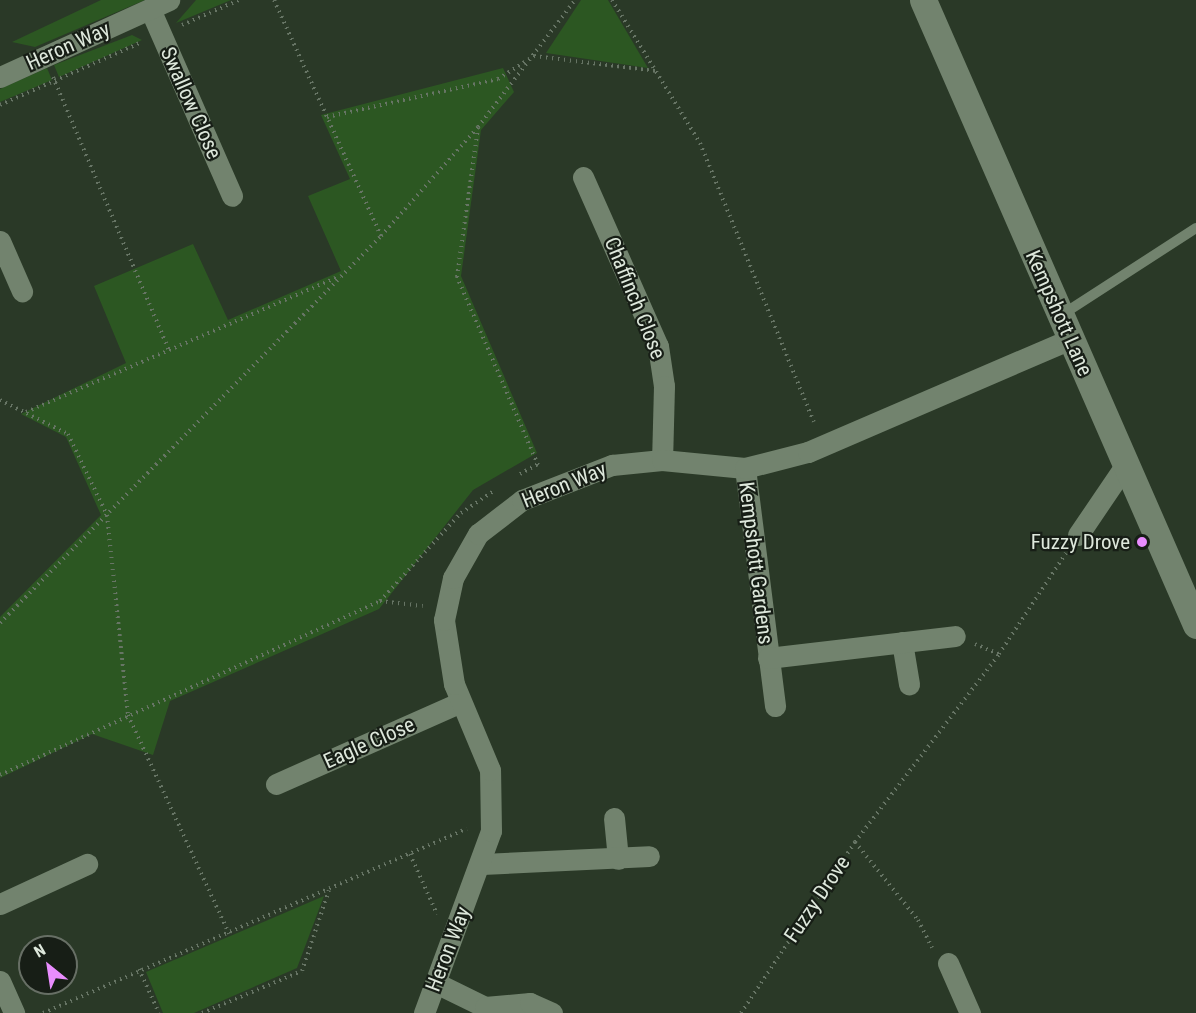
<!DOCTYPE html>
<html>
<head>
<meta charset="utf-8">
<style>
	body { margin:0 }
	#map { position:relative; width:1196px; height:1013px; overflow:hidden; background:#2a3927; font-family:"Roboto Condensed",sans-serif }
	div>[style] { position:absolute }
	.green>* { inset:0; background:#2c5722 }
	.path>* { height:4px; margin-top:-2px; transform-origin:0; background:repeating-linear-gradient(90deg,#677565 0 1.5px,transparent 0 6px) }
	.service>* { height:10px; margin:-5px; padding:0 5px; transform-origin:5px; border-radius:5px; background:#72836e }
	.minor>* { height:21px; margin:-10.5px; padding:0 10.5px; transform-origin:10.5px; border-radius:10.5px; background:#72836e }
	.tertiary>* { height:27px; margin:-13.5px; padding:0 13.5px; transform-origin:13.5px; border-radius:13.5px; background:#72836e }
	.dots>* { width:16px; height:16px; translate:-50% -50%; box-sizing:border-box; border:3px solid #171e16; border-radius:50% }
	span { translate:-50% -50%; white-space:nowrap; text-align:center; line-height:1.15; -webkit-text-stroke:4.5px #171e16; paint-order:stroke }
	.street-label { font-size:21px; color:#dee8dc }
	.poi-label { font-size:21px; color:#dee8dc }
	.right { translate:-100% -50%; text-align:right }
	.north { position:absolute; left:18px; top:935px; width:60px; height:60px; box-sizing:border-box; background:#171e16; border:2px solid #676f65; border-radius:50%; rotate:330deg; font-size:16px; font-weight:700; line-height:24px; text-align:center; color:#dee8dc }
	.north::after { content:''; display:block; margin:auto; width:21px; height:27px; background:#e98dfe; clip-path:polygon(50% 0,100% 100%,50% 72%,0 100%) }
</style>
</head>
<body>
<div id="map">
	<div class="green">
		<div style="clip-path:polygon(101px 0,145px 0,35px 47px,12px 42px)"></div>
		<div style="clip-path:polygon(196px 0,231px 0,176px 23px)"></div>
		<div style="clip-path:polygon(581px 0,608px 0,648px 68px,546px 53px)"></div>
		<div style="clip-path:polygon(132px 35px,142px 40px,59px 77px,54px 65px)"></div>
		<div style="clip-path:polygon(47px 68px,52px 80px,0 102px,0 89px)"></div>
		<div style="clip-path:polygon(503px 68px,514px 92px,481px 130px,461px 276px,537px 453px,473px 490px,379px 609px,170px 701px,153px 755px,92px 734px,0 778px,0 617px,101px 515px,66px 437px,21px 414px,126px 363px,94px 286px,193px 244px,228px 320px,341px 271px,308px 196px,350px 179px,321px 115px)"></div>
		<div style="clip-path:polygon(324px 896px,297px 968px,194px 1013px,163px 1013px,146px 972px)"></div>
	</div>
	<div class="path">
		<div style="left:274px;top:0;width:259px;rotate:65.6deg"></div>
		<div style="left:612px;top:0;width:168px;rotate:58.4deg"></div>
		<div style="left:700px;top:143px;width:301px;rotate:67.8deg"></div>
		<div style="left:182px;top:25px;width:62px;rotate:-23.7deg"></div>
		<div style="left:53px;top:77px;width:297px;rotate:67deg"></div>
		<div style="left:0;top:105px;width:155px;rotate:-23.9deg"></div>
		<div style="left:327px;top:117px;width:175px;rotate:-12.5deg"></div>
		<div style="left:498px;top:79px;width:43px;rotate:-32.6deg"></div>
		<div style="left:534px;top:56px;width:124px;rotate:7deg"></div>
		<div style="left:0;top:400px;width:76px;rotate:26.6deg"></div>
		<div style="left:68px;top:434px;width:90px;rotate:64.3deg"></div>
		<div style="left:107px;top:515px;width:201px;rotate:84deg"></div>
		<div style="left:128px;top:715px;width:241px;rotate:65.2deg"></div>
		<div style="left:26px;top:412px;width:342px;rotate:-23.4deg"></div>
		<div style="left:538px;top:465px;width:205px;rotate:-113.3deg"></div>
		<div style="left:457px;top:277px;width:151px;rotate:-82deg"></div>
		<div style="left:478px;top:127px;width:160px;rotate:-52.6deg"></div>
		<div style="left:520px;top:474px;width:21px;rotate:-29deg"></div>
		<div style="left:380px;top:601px;width:43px;rotate:6.6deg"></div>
		<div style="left:0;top:623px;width:543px;rotate:-45.45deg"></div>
		<div style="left:381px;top:236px;width:146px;rotate:-48.3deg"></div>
		<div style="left:975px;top:644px;width:26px;rotate:23deg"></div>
		<div style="left:0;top:775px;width:418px;rotate:-24.6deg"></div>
		<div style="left:380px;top:601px;width:120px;rotate:-47.4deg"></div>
		<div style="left:461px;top:513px;width:40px;rotate:-34deg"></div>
		<div style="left:855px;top:842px;width:100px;rotate:51.1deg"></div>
		<div style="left:918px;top:920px;width:31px;rotate:63deg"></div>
		<div style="left:410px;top:854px;width:66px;rotate:65.8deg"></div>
		<div style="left:139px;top:969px;width:48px;rotate:65.6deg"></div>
		<div style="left:43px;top:1013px;width:462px;rotate:-23.5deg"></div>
		<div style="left:202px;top:1013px;width:108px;rotate:-22.8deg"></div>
		<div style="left:302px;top:971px;width:85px;rotate:-71.6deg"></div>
		<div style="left:741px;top:1013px;width:206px;rotate:-56.3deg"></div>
		<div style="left:855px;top:842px;width:237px;rotate:-52.5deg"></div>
		<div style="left:999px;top:654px;width:121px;rotate:-56.4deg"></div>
	</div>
	<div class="service">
		<div style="left:1060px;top:316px;width:162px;rotate:-32.9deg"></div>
	</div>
	<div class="minor">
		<div style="left:150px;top:9px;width:204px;rotate:66.3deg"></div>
		<div style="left:0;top:77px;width:186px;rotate:-24.5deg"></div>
		<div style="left:583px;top:177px;width:185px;rotate:66.1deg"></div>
		<div style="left:658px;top:346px;width:40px;rotate:81.5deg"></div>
		<div style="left:664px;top:386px;width:74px;rotate:91.5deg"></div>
		<div style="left:0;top:241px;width:55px;rotate:66.3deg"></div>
		<div style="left:745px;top:468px;width:240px;rotate:82.8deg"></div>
		<div style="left:1078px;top:535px;width:86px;rotate:-55.9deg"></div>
		<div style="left:902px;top:642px;width:43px;rotate:80.5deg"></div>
		<div style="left:768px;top:658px;width:188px;rotate:-6.7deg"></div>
		<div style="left:276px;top:784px;width:202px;rotate:-23.9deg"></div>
		<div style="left:614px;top:818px;width:41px;rotate:84.4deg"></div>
		<div style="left:482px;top:864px;width:167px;rotate:-2.7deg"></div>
		<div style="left:0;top:904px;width:96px;rotate:-24.7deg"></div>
		<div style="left:948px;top:963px;width:55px;rotate:66.3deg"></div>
		<div style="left:0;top:981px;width:35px;rotate:66deg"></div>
		<div style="left:436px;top:983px;width:55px;rotate:26.1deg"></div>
		<div style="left:485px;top:1007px;width:45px;rotate:-5.1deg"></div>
		<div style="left:530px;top:1003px;width:24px;rotate:24deg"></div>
		<div style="left:424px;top:1013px;width:194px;rotate:-69.8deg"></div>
		<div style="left:491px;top:831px;width:61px;rotate:-90.9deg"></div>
		<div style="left:490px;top:770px;width:93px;rotate:-112.7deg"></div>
		<div style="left:454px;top:684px;width:65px;rotate:-98.9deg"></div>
		<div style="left:444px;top:620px;width:43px;rotate:-77.9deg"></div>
		<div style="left:453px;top:578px;width:51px;rotate:-60.4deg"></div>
		<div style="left:478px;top:534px;width:56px;rotate:-37.7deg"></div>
		<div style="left:522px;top:500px;width:97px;rotate:-21.3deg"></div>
		<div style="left:612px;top:465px;width:50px;rotate:-5.7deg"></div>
		<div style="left:662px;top:460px;width:83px;rotate:5.5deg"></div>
		<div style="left:745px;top:468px;width:65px;rotate:-14.3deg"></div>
		<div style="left:808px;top:452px;width:285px;rotate:-23.3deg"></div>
	</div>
	<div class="tertiary">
		<div style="left:923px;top:0;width:682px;rotate:66.4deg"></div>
	</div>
	<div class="dots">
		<div style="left:1142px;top:542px;background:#e98dfe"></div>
	</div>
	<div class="street-label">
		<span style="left:68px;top:46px;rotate:-24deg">Heron Way</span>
		<span style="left:191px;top:103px;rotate:66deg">Swallow Close</span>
		<span style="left:635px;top:298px;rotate:68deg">Chaffinch Close</span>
		<span style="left:1059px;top:313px;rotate:66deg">Kempshott Lane</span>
		<span style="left:564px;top:485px;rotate:-22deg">Heron Way</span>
		<span style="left:756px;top:563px;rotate:83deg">Kempshott Gardens</span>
		<span style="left:369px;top:743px;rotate:-24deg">Eagle Close</span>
		<span style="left:817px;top:899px;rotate:-56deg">Fuzzy Drove</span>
		<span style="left:448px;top:949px;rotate:-69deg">Heron Way</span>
	</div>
	<div class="poi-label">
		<span class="right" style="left:1130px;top:542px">Fuzzy Drove</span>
	</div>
	<div class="north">N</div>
</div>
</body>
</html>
